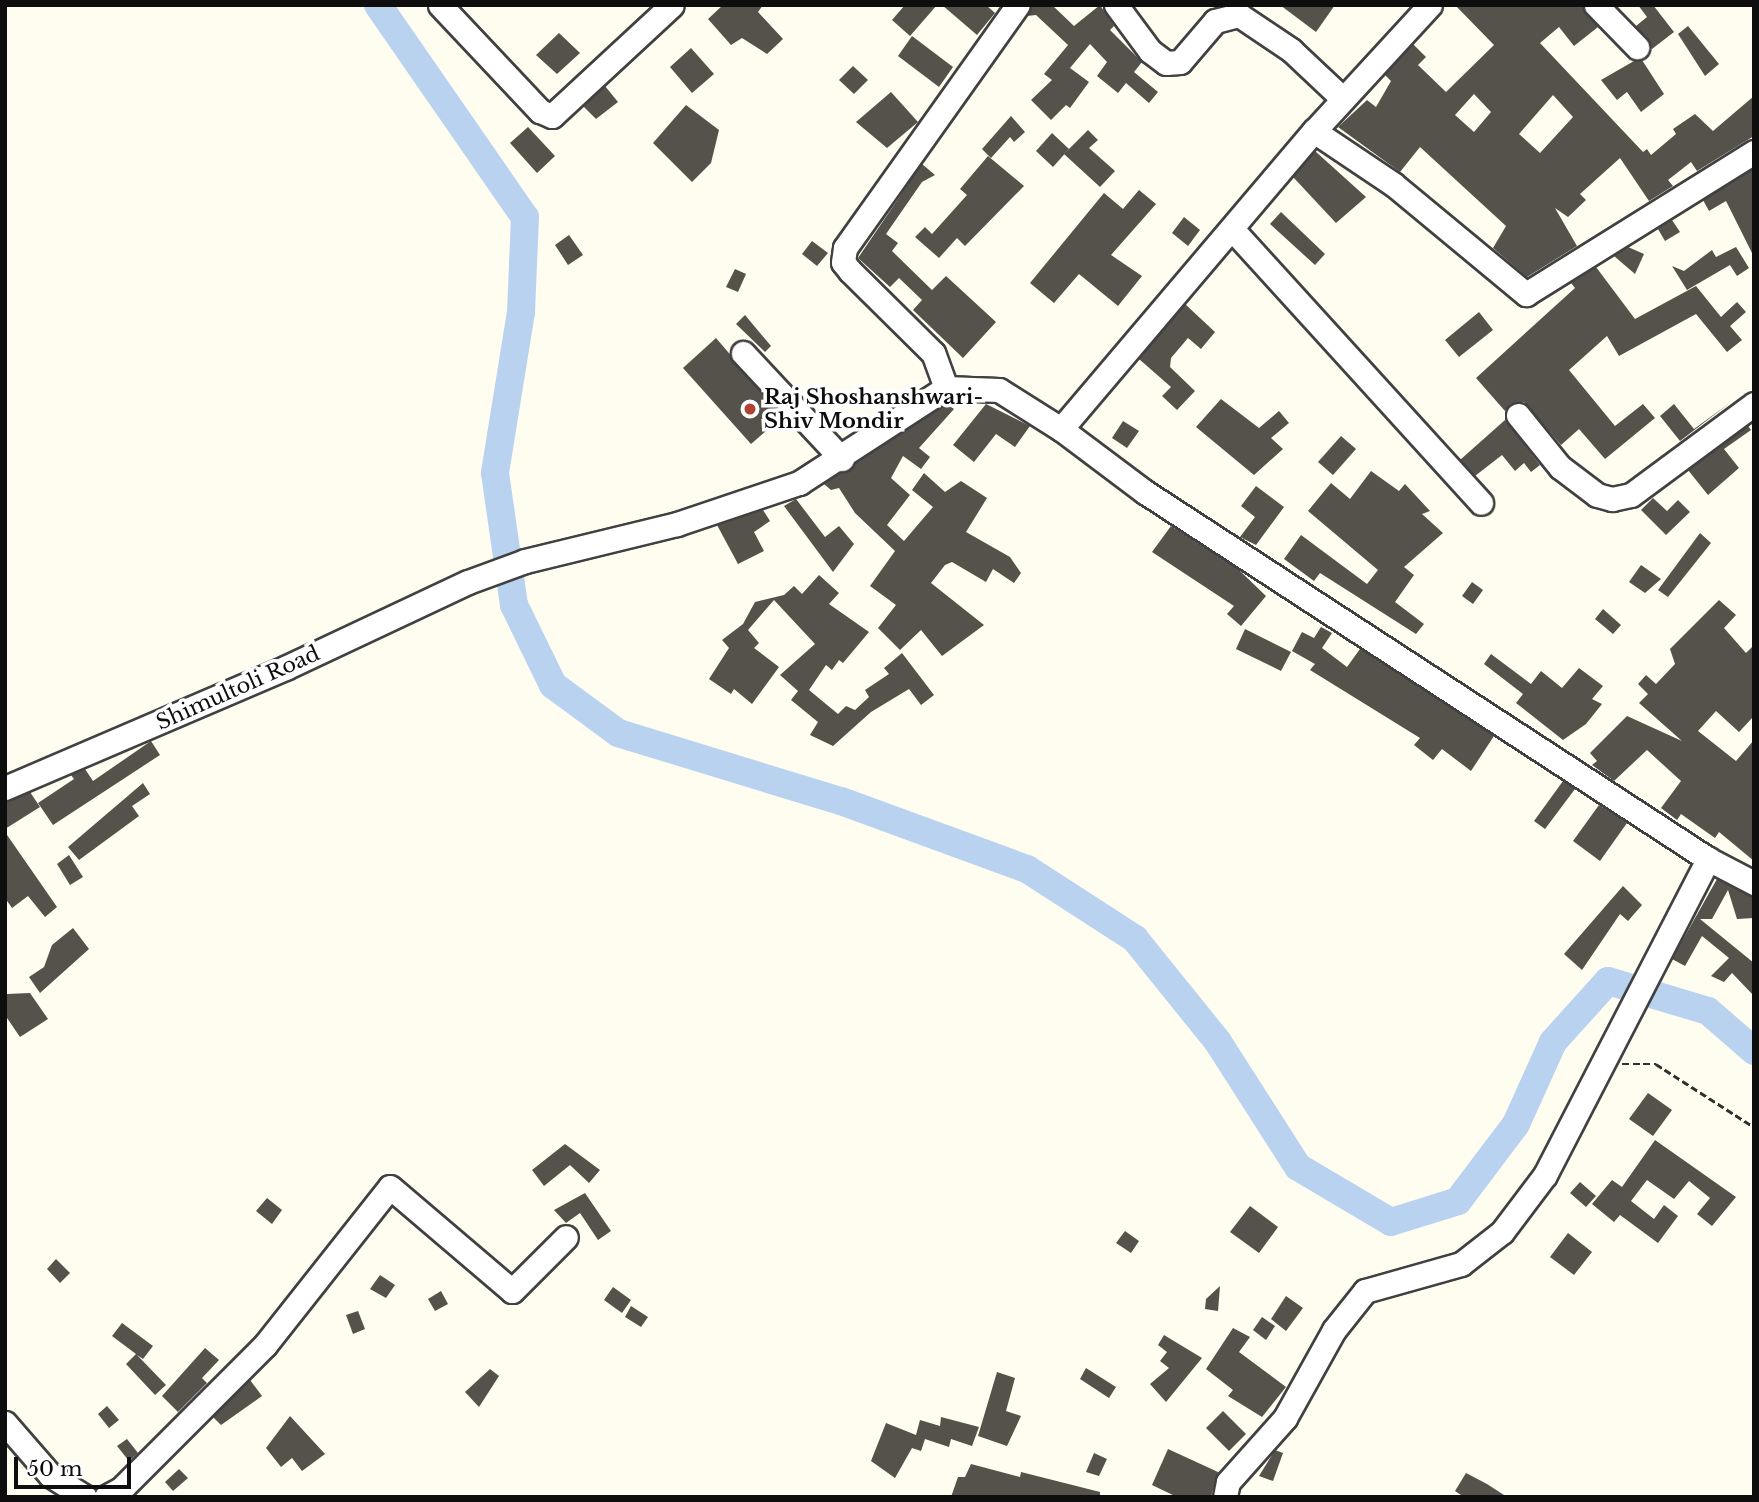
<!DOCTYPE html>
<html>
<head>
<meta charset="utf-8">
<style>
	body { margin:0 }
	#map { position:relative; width:1759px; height:1502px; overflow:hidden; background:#fefdf0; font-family:"Libre Baskerville",serif }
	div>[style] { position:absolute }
	.river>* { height:28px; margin:-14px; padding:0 14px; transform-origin:14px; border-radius:14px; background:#b9d2f0 }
	.building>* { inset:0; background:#55514b }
	.path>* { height:2.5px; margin-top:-1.25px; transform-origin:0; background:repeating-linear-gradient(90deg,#303030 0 7px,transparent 0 10.5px) }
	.roads { filter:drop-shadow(2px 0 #414141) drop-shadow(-2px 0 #414141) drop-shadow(0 2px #414141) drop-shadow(0 -2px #414141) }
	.minor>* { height:23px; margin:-11.5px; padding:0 11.5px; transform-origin:11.5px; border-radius:11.5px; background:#fff }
	.dots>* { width:19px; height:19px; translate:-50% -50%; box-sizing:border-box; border:4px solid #fff; border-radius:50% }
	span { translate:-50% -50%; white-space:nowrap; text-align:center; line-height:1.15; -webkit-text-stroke:7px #fff; paint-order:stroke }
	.poi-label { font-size:21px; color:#0e0e0e; font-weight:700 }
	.left { translate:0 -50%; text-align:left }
	.street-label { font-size:21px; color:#0e0e0e }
	.frame { position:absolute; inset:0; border:7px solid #0e0e0e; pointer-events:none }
	.scale { position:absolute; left:14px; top:1457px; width:117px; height:32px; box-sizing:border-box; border:4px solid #0e0e0e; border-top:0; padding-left:9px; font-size:21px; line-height:24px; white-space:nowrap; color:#0e0e0e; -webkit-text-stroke:5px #fff; paint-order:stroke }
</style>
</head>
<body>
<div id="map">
	<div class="river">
		<div style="left:378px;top:5px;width:258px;rotate:55.3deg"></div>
		<div style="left:525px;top:217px;width:95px;rotate:92.4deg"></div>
		<div style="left:521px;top:312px;width:163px;rotate:99.2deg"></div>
		<div style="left:495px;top:473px;width:133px;rotate:81.8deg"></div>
		<div style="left:514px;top:605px;width:89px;rotate:64deg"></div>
		<div style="left:553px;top:685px;width:81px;rotate:36.4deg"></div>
		<div style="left:618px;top:733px;width:233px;rotate:17deg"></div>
		<div style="left:841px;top:801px;width:198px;rotate:20.1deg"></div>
		<div style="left:1027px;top:869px;width:129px;rotate:32.9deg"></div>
		<div style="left:1135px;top:939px;width:132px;rotate:51.1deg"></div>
		<div style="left:1218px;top:1042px;width:148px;rotate:57.4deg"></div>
		<div style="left:1298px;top:1167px;width:108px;rotate:30.6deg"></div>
		<div style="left:1391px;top:1222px;width:70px;rotate:-17.4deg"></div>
		<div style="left:1458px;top:1201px;width:96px;rotate:-53deg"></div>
		<div style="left:1516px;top:1124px;width:90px;rotate:-65.7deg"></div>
		<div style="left:1553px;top:1042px;width:82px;rotate:-48deg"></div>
		<div style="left:1608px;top:981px;width:104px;rotate:16.7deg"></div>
		<div style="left:1708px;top:1011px;width:61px;rotate:41deg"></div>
	</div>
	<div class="building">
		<div style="clip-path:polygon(723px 5px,763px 5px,758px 12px,783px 39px,767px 54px,742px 38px,731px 45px,708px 19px)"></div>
		<div style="clip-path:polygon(905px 5px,937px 5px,910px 36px,892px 20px)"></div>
		<div style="clip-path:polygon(942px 5px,986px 5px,995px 13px,977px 35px)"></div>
		<div style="clip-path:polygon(1032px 5px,1052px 5px,1074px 26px,1100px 5px,1114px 26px,1110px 30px,1142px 62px,1134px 72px,1158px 92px,1149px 103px,1126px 83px,1118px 93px,1097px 76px,1107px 62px,1090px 44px,1070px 68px,1089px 82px,1070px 108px,1066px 105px,1051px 120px,1031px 100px,1052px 80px,1044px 74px,1068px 45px,1036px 15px,1027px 16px)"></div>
		<div style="clip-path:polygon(1280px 5px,1335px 5px,1316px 32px)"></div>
		<div style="clip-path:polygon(evenodd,1455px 5px,1582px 5px,1598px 27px,1574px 46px,1559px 27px,1540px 43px,1643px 152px,1647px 149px,1651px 155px,1676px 134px,1673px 129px,1695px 114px,1713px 131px,1754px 96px,1754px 136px,1697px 171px,1691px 162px,1668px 180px,1673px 186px,1649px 201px,1620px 158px,1580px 194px,1586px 200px,1568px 217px,1555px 208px,1577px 246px,1527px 277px,1493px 248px,1506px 226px,1420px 147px,1400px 172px,1338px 127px,1367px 100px,1376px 107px,1391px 81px,1385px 75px,1413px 44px,1426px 57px,1418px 65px,1446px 92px,1494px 45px,1455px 5px,1474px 94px,1491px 112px,1474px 132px,1455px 115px,1474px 94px,1455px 5px,1553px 95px,1573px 117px,1540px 153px,1519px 134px,1553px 95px)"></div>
		<div style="clip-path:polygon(1638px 5px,1653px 5px,1674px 32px,1652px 49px,1636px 26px,1647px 17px)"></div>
		<div style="clip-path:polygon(1688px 26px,1719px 64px,1705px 76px,1678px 34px)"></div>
		<div style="clip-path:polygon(559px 33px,580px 53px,557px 74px,536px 55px)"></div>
		<div style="clip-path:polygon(912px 36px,953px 67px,939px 87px,898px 56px)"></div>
		<div style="clip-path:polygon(691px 48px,714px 74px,692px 93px,670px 67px)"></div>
		<div style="clip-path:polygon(1634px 61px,1642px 60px,1664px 94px,1641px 112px,1627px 92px,1617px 100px,1601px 80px)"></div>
		<div style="clip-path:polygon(853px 66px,868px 80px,854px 94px,839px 80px)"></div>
		<div style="clip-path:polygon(605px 86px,618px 102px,596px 119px,583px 106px)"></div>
		<div style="clip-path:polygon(891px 92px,918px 122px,887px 148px,856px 122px)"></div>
		<div style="clip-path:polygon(686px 105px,719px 130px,711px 163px,692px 182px,653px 143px)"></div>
		<div style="clip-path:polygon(1011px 116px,1025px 132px,1014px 142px,1010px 137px,991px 158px,982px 149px)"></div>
		<div style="clip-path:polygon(528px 127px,555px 156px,537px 173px,510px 143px)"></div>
		<div style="clip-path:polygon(1088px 130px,1098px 140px,1089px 148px,1115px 171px,1100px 187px,1064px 154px)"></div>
		<div style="clip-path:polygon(1052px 133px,1069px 149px,1053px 167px,1036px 151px)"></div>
		<div style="clip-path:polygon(1315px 151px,1366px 197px,1336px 223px,1293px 177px)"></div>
		<div style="clip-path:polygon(988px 156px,1024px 186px,965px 246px,957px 238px,939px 258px,915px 237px,925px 227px,932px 234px,967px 195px,960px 189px)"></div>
		<div style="clip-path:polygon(922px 164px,935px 175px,922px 182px,886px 234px,898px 243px,892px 251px,932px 290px,946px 276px,996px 322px,963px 358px,913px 310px,922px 300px,899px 278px,890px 287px,858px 258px)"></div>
		<div style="clip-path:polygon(1754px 169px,1754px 257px,1726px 201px,1709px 211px,1703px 200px)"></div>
		<div style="clip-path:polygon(1139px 190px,1156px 204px,1111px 255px,1142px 276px,1118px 306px,1079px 274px,1054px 303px,1030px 283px,1104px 193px,1123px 209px)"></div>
		<div style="clip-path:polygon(1281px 212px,1325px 254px,1315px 265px,1270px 224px)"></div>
		<div style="clip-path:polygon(1184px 217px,1200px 230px,1188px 246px,1172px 233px)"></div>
		<div style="clip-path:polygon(1672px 220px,1680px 232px,1665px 241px,1658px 229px)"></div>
		<div style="clip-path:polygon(569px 235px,583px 255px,568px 265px,555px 245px)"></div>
		<div style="clip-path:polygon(812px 241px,828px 253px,817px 266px,802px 254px)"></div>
		<div style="clip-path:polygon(1628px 247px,1644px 254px,1635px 274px,1614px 256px)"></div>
		<div style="clip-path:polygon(1736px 247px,1749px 268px,1737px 276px,1730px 265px,1687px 290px,1672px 266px,1684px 271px,1712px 250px,1716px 257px)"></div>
		<div style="clip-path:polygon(1596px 267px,1635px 319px,1696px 286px,1721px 317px,1737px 302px,1746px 312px,1730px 326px,1742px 340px,1727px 352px,1696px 314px,1619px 356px,1607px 336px,1569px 370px,1615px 426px,1643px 404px,1655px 418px,1605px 459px,1579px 429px,1561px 445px,1524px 402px,1510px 404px,1505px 411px,1476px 378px,1575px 288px,1571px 283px)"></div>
		<div style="clip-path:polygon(735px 269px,746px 274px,738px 292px,726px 287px)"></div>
		<div style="clip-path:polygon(1185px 304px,1215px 332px,1201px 349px,1188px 338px,1171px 358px,1170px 367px,1195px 391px,1177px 410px,1162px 396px,1171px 387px,1139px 359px)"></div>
		<div style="clip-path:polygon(1479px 312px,1493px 330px,1459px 357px,1445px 340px)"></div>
		<div style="clip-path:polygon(745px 315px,771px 346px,765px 352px,736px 324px)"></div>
		<div style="clip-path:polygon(716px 338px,783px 416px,751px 444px,683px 368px)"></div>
		<div style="clip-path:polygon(1221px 399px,1259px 428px,1279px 411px,1289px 423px,1271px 438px,1283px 449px,1254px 475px,1196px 427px)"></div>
		<div style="clip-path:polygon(1731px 402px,1680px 441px,1660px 416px,1674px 404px,1694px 429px)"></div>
		<div style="clip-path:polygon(947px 404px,954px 409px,919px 448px,930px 457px,921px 469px,903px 456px,891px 478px,910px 495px,887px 525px,904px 541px,933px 507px,912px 490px,924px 473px,945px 492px,961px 481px,987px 498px,966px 532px,1010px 557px,1021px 573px,1014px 583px,993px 569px,986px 582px,952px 562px,945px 565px,931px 583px,984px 625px,942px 656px,921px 630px,900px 650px,878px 628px,896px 605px,870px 586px,895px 551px,855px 513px,839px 488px,831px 490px,824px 484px)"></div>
		<div style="clip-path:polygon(986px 404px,1030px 426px,1015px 447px,996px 434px,974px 462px,953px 445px)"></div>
		<div style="clip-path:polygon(1505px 420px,1540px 465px,1531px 472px,1524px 463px,1515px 471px,1502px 455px,1475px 476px,1460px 460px)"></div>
		<div style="clip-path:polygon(1123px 421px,1139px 431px,1127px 448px,1112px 438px)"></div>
		<div style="clip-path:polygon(1748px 426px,1751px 430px,1724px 449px,1739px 468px,1708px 495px,1688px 470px)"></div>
		<div style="clip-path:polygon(1341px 436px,1356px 449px,1333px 475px,1318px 462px)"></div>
		<div style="clip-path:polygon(1371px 471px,1399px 491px,1405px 484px,1430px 511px,1422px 514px,1443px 533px,1404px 567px,1414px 575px,1395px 602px,1424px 624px,1416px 634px,1320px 573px,1314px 581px,1284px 559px,1301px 535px,1367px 584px,1378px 570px,1308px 511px,1331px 483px,1350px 499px)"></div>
		<div style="clip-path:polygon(1256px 486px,1284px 507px,1256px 545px,1240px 537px,1255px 517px,1241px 506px)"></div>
		<div style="clip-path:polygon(1653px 498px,1667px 511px,1678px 500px,1690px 512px,1666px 535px,1641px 510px)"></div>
		<div style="clip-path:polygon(796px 499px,825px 537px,839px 526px,854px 544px,833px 572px,784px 506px)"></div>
		<div style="clip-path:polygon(763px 510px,770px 521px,754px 532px,764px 551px,738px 564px,717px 525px)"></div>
		<div style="clip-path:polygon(1171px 526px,1239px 570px,1266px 596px,1241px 626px,1227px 614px,1234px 606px,1152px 552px)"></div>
		<div style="clip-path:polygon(1700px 533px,1711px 543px,1668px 597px,1658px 590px)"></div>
		<div style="clip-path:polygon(1641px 565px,1661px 579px,1645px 593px,1629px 582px)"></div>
		<div style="clip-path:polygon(819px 575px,839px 593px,829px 604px,869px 632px,843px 663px,839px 660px,832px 670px,826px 665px,809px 690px,838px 714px,846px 706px,855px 710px,869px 697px,865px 690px,889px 674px,884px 668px,902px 653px,934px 695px,921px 705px,909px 689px,871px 712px,833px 746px,810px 735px,818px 722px,791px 700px,798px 691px,780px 675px,815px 644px,774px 600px,748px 630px,759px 643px,754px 648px,779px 667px,752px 704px,734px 689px,731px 694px,709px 679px,729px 648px,722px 640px,743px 624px,755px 602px,784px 595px,794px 586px,802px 594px)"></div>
		<div style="clip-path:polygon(1472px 582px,1483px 590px,1473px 604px,1462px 596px)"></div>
		<div style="clip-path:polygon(1719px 600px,1736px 615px,1724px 628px,1746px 653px,1754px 645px,1754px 716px,1739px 732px,1716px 711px,1698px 731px,1736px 761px,1754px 740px,1754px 861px,1719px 832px,1715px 838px,1681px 814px,1677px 820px,1661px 808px,1681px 781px,1647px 750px,1614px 781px,1592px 765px,1597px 761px,1590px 753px,1627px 716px,1682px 741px,1639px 703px,1648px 694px,1638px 684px,1646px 675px,1656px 684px,1675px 664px,1670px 649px)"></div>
		<div style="clip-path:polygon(1603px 609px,1621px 625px,1613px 634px,1595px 619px)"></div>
		<div style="clip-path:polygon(1321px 627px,1332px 633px,1322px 648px,1347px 667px,1360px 649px,1494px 736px,1471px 771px,1442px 749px,1433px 760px,1414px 745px,1420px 738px,1310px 670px,1315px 664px,1292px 651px,1302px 632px,1314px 638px)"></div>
		<div style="clip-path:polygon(1245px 629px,1291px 652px,1281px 671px,1236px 649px)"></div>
		<div style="clip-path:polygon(1491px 654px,1531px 684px,1541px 671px,1562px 688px,1579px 668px,1603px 686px,1592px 699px,1602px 704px,1586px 724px,1563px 740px,1516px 703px,1523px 694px,1484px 664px)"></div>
		<div style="clip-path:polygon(151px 741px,160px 755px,53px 825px,38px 803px,74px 779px,71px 775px,85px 769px,93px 781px)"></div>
		<div style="clip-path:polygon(1563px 781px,1575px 789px,1545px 829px,1534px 821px)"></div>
		<div style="clip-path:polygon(143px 783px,150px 794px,132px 806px,139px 816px,79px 860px,68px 847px)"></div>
		<div style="clip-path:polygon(30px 792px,40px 807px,5px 829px,5px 803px)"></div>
		<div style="clip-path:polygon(1599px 805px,1627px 823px,1600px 861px,1573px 841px)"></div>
		<div style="clip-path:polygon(5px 832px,57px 907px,45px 917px,28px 896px,12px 908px,5px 898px)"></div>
		<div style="clip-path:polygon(69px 855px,83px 877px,70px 885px,57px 864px)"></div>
		<div style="clip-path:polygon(1717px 879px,1754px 897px,1754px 918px,1737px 919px,1728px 890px,1712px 919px,1700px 919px,1754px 963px,1754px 996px,1732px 973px,1724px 982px,1711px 976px,1729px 958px,1702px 936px,1685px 966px,1672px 959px)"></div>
		<div style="clip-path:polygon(1623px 886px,1642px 905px,1628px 921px,1620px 914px,1582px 970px,1564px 954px)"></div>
		<div style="clip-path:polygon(73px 928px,89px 949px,40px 993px,29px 977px,44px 967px,52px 945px)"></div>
		<div style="clip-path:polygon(30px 993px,48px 1019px,20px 1037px,7px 1018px,7px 994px)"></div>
		<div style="clip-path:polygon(1648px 1093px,1672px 1110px,1653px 1136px,1629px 1119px)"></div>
		<div style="clip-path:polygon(1655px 1140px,1736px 1197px,1712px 1226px,1697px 1214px,1710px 1198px,1689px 1181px,1674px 1199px,1647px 1180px,1631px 1201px,1654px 1219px,1664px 1205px,1678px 1216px,1658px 1243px,1620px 1215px,1614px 1222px,1592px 1204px,1612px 1180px,1622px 1187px)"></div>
		<div style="clip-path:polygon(565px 1144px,600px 1170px,589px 1183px,570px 1165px,544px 1186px,532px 1170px)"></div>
		<div style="clip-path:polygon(1580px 1182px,1596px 1196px,1586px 1207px,1570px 1193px)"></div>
		<div style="clip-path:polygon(585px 1193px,611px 1231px,598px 1240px,580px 1213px,566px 1223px,554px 1210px)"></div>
		<div style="clip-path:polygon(267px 1198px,282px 1210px,272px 1224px,256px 1211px)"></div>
		<div style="clip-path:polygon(1250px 1206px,1278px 1227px,1259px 1253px,1230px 1232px)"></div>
		<div style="clip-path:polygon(1125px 1231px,1139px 1241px,1131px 1253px,1116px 1243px)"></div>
		<div style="clip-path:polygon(1568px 1233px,1592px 1252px,1574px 1275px,1550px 1257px)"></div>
		<div style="clip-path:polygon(56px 1259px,70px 1273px,60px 1283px,47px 1269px)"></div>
		<div style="clip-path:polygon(380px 1275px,395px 1285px,386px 1298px,370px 1289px)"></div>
		<div style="clip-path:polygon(1220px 1286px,1218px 1311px,1205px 1309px,1206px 1299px)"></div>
		<div style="clip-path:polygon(613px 1287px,631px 1300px,622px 1313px,604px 1300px)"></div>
		<div style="clip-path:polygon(441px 1291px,448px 1304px,435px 1311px,428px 1299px)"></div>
		<div style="clip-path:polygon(1286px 1296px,1303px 1308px,1286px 1331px,1271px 1319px)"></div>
		<div style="clip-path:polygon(631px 1306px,648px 1317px,641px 1327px,625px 1317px)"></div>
		<div style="clip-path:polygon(358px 1311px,365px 1329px,353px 1334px,346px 1315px)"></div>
		<div style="clip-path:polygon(1262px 1317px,1275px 1326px,1266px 1340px,1253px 1330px)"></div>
		<div style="clip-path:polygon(122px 1323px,153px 1346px,143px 1359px,137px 1355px,166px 1385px,155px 1395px,126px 1364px,136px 1354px,112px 1336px)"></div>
		<div style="clip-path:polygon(1233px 1328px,1250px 1337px,1239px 1352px,1286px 1387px,1262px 1417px,1228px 1396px,1233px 1390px,1206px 1369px)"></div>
		<div style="clip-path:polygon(1164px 1335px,1202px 1358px,1166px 1402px,1150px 1384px,1169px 1368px,1160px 1361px,1167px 1352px,1158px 1345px)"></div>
		<div style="clip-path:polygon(205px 1348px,219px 1360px,202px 1378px,207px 1383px,178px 1412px,162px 1396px)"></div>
		<div style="clip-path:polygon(1086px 1368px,1116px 1387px,1109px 1398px,1080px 1379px)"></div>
		<div style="clip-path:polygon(490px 1369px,499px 1376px,479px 1407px,465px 1392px)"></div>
		<div style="clip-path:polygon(997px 1372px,1015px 1378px,1006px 1411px,1021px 1416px,1007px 1446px,978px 1436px)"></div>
		<div style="clip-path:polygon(250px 1380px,262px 1396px,221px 1425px,213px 1417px)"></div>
		<div style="clip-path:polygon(107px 1406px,119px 1420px,109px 1428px,98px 1414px)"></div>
		<div style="clip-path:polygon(1223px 1411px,1246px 1434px,1229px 1451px,1206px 1428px)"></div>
		<div style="clip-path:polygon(290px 1416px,325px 1454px,302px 1471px,292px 1458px,281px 1467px,266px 1448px)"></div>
		<div style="clip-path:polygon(941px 1417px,979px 1427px,972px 1446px,951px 1439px,949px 1447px,925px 1439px,921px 1451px,912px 1448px,895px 1478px,871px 1461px,886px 1423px,916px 1435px,920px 1420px,940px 1426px)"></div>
		<div style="clip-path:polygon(127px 1439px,138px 1453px,129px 1461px,117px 1446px)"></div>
		<div style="clip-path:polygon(1168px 1449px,1218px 1472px,1211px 1497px,1177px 1497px,1152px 1485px)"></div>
		<div style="clip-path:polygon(1275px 1450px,1283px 1453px,1273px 1481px,1259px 1476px)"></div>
		<div style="clip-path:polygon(1094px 1453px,1107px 1459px,1099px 1476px,1086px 1472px)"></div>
		<div style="clip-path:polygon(971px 1464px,1020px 1477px,1021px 1472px,1100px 1492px,1100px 1497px,951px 1497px,958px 1477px,965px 1477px)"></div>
		<div style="clip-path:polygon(179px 1469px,188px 1478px,173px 1491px,165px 1482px)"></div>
		<div style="clip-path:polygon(1466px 1473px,1487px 1484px,1507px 1497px,1464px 1497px,1455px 1491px)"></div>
	</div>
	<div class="path">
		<div style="left:1622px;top:1064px;width:34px"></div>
		<div style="left:1656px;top:1064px;width:117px;rotate:32.7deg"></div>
	</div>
	<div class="roads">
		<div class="minor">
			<div style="left:440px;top:5px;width:146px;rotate:46.7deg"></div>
			<div style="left:540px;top:111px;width:13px;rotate:23deg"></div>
			<div style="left:552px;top:116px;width:163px;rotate:-42.8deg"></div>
			<div style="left:1116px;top:5px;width:57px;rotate:53.5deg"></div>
			<div style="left:1150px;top:51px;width:20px;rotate:37deg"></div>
			<div style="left:1166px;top:63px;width:14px;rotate:-4deg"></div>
			<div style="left:1180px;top:62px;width:54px;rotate:-49.5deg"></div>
			<div style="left:1215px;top:21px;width:25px;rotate:-14deg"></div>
			<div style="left:1239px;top:15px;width:63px;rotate:33.9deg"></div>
			<div style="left:1291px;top:50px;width:71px;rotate:43.3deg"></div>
			<div style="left:1596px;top:5px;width:59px;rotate:45.7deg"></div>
			<div style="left:1314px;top:131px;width:95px;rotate:33.9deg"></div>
			<div style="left:1393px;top:184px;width:173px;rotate:39.6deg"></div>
			<div style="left:1526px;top:294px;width:269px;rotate:-31.9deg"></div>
			<div style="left:1232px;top:229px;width:370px;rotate:47.7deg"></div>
			<div style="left:743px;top:353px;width:145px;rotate:47deg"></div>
			<div style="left:946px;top:388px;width:37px;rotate:-110deg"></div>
			<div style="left:933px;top:353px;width:117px;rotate:-135.3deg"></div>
			<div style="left:850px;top:271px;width:11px;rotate:-128deg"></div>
			<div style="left:843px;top:262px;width:14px;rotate:-82deg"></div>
			<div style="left:845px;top:248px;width:298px;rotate:-54.6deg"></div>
			<div style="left:1518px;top:415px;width:67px;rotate:51.1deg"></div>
			<div style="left:1560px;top:467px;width:46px;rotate:37.1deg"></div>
			<div style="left:1597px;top:495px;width:16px;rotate:15deg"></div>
			<div style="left:1612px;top:499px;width:19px;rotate:-12deg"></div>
			<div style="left:1631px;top:495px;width:153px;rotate:-36.5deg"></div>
			<div style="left:1061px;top:429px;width:105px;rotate:36.9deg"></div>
			<div style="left:1145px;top:492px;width:672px;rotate:33.1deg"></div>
			<div style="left:1708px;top:859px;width:52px;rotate:27.6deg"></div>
			<div style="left:5px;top:788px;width:305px;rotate:-23.2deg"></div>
			<div style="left:285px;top:668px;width:202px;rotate:-25.2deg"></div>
			<div style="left:468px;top:582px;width:61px;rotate:-20.2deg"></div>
			<div style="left:525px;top:561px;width:156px;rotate:-13.7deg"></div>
			<div style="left:677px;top:524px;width:129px;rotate:-18.6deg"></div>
			<div style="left:799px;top:483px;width:175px;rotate:-32.9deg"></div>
			<div style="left:946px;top:388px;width:53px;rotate:2.2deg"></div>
			<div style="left:999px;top:390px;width:73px;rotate:32.2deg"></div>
			<div style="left:1061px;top:429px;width:391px;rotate:-49.7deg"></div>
			<div style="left:1314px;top:131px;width:171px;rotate:-47.4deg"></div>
			<div style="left:5px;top:1423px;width:69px;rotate:49.1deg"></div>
			<div style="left:50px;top:1475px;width:41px;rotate:32.2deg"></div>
			<div style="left:106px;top:1497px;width:17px;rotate:-28deg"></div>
			<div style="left:121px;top:1489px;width:204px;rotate:-45deg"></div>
			<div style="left:265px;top:1345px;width:201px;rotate:-51.7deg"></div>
			<div style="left:390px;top:1187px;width:160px;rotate:40.4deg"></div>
			<div style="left:512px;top:1291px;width:76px;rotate:-45deg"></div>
			<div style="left:1225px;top:1497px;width:15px;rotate:-79deg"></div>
			<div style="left:1228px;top:1482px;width:86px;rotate:-48.3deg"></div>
			<div style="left:1285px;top:1418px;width:101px;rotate:-60.9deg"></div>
			<div style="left:1334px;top:1330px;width:50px;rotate:-51.5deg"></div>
			<div style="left:1365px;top:1291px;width:100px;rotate:-15.7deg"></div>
			<div style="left:1461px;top:1264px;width:52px;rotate:-38deg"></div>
			<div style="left:1502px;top:1232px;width:71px;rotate:-53deg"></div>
			<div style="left:1545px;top:1175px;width:356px;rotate:-62.7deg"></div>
		</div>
	</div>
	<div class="dots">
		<div style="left:750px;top:409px;background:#b14332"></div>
	</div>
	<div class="poi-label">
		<span class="left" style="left:764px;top:409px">Raj Shoshanshwari-<br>Shiv Mondir</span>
	</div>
	<div class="street-label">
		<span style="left:238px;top:688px;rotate:-24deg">Shimultoli Road</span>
	</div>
	<div class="frame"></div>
	<div class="scale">50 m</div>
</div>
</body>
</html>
